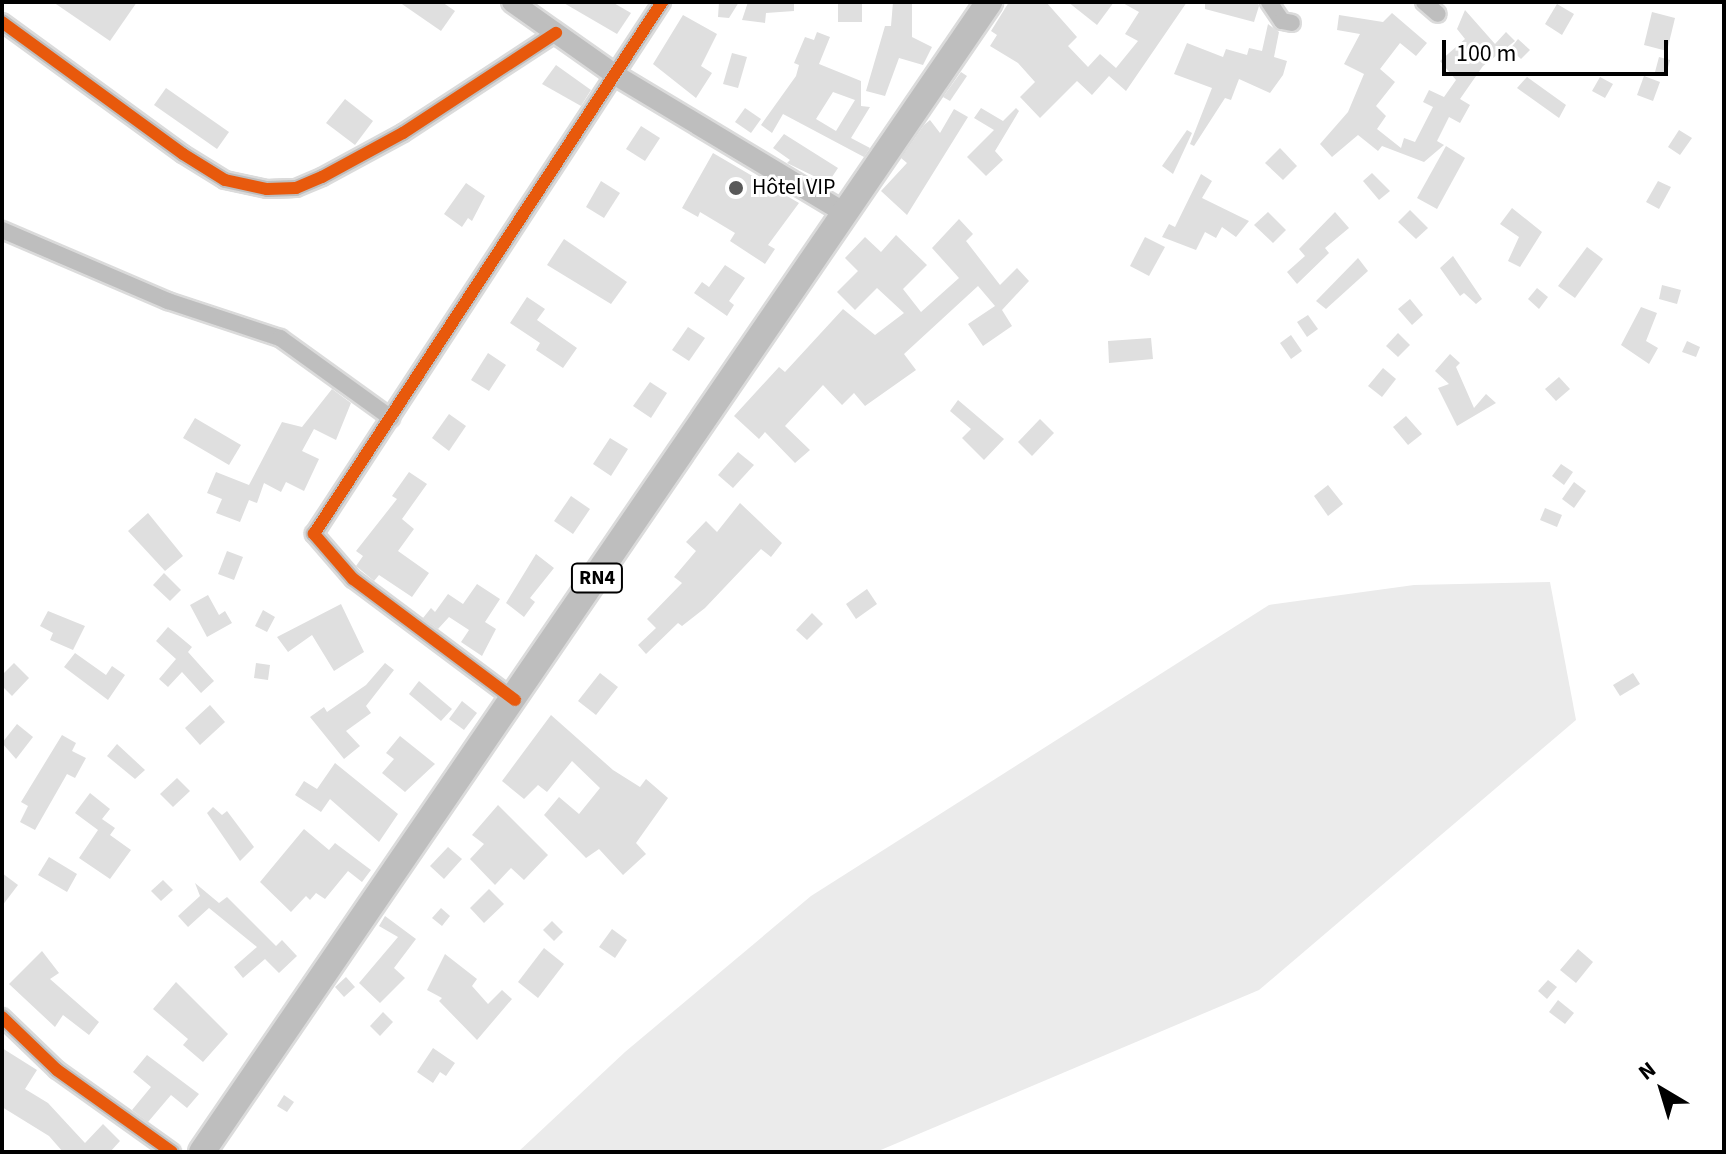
<!DOCTYPE html>
<html>
<head>
<meta charset="utf-8">
<style>
	body { margin:0 }
	#map { position:relative; width:1726px; height:1154px; overflow:hidden; background:#fff; font-family:"Source Sans 3",sans-serif }
	div>[style] { position:absolute }
	.green>* { inset:0; background:#ebebeb }
	.building>* { inset:0; background:#dfdfdf }
	.roads { filter:drop-shadow(2px 0 #dbdbdb) drop-shadow(-2px 0 #dbdbdb) drop-shadow(0 2px #dbdbdb) drop-shadow(0 -2px #dbdbdb) }
	.minor>* { height:16px; margin:-8px; padding:0 8px; transform-origin:8px; border-radius:8px; background:#bebebe }
	.tertiary>* { height:20px; margin:-10px; padding:0 10px; transform-origin:10px; border-radius:10px; background:#bebebe }
	.trunk>* { height:26px; margin:-13px; padding:0 13px; transform-origin:13px; border-radius:13px; background:#bebebe }
	.cycleway>* { height:12px; margin:-6px; padding:0 6px; transform-origin:6px; border-radius:6px; background:#e8590c }
	.dots>* { width:22px; height:22px; translate:-50% -50%; box-sizing:border-box; border:4px solid #fff; border-radius:50% }
	span { translate:-50% -50%; white-space:nowrap; text-align:center; line-height:1.15; -webkit-text-stroke:6px #fff; paint-order:stroke }
	.shield-label span { padding:2px 6px; background:#fff; border:2px solid; border-radius:6px; -webkit-text-stroke-width:0 }
	.shield-label { font-size:20px; color:#000; font-weight:700 }
	.poi-label { font-size:22px; color:#000 }
	.left { translate:0 -50%; text-align:left }
	.frame { position:absolute; inset:0; border:4px solid #000; pointer-events:none }
	.north { position:absolute; left:1622px; top:1050px; width:80px; height:80px; -webkit-text-stroke:6px #fff; paint-order:stroke; rotate:322deg; font-size:22px; font-weight:700; line-height:32px; text-align:center; color:#000 }
	.north::after { content:''; display:block; margin:auto; width:28px; height:36px; background:#000; clip-path:polygon(50% 0,100% 100%,50% 72%,0 100%) }
	.scale { position:absolute; left:1442px; top:40px; width:226px; height:36px; box-sizing:border-box; border:4px solid #000; border-top:0; padding-left:10px; font-size:24px; line-height:28px; white-space:nowrap; color:#000; -webkit-text-stroke:6px #fff; paint-order:stroke }
</style>
</head>
<body>
<div id="map">
	<div class="green">
		<div style="clip-path:polygon(1550px 582px,1576px 720px,1259px 990px,876px 1152px,518px 1152px,625px 1052px,811px 896px,1269px 605px,1414px 585px)"></div>
	</div>
	<div class="building">
		<div style="clip-path:polygon(53px 2px,137px 2px,110px 41px)"></div>
		<div style="clip-path:polygon(399px 2px,442px 2px,455px 11px,441px 31px)"></div>
		<div style="clip-path:polygon(562px 2px,612px 2px,631px 13px,617px 34px)"></div>
		<div style="clip-path:polygon(719px 2px,739px 2px,729px 18px,718px 17px)"></div>
		<div style="clip-path:polygon(748px 2px,794px 2px,794px 11px,766px 13px,765px 23px,742px 20px)"></div>
		<div style="clip-path:polygon(838px 2px,862px 2px,862px 22px,838px 22px)"></div>
		<div style="clip-path:polygon(893px 2px,912px 2px,912px 37px,932px 47px,923px 65px,899px 58px,885px 96px,866px 91px,885px 26px,891px 26px)"></div>
		<div style="clip-path:polygon(1009px 2px,1046px 2px,1077px 37px,1068px 46px,1088px 67px,1100px 54px,1116px 68px,1138px 41px,1125px 34px,1139px 12px,1121px 2px,1187px 2px,1126px 91px,1109px 76px,1092px 95px,1077px 81px,1040px 118px,1020px 97px,1035px 82px,1018px 63px,990px 46px,997px 35px,991px 31px)"></div>
		<div style="clip-path:polygon(1068px 2px,1114px 2px,1097px 25px)"></div>
		<div style="clip-path:polygon(1205px 2px,1258px 2px,1259px 6px,1254px 22px,1205px 9px)"></div>
		<div style="clip-path:polygon(1557px 4px,1574px 14px,1562px 35px,1545px 24px)"></div>
		<div style="clip-path:polygon(1465px 10px,1495px 44px,1506px 32px,1515px 41px,1483px 66px,1460px 99px,1470px 105px,1460px 123px,1449px 117px,1437px 141px,1444px 145px,1424px 162px,1382px 146px,1378px 151px,1358px 135px,1332px 157px,1320px 144px,1348px 112px,1364px 74px,1344px 64px,1360px 34px,1337px 30px,1339px 15px,1383px 22px,1392px 13px,1427px 43px,1416px 56px,1400px 43px,1380px 69px,1395px 82px,1376px 106px,1386px 116px,1377px 129px,1401px 148px,1404px 138px,1415px 142px,1433px 107px,1423px 102px,1429px 90px,1444px 97px,1456px 80px,1440px 61px,1465px 39px,1457px 29px)"></div>
		<div style="clip-path:polygon(1652px 12px,1675px 18px,1667px 51px,1644px 45px)"></div>
		<div style="clip-path:polygon(683px 15px,717px 34px,701px 66px,712px 73px,696px 98px,653px 64px)"></div>
		<div style="clip-path:polygon(1268px 24px,1279px 32px,1274px 57px,1287px 61px,1283px 75px,1270px 93px,1239px 79px,1231px 100px,1225px 98px,1194px 146px,1190px 144px,1212px 88px,1174px 74px,1187px 43px,1223px 57px,1226px 49px,1247px 55px,1249px 48px,1262px 51px)"></div>
		<div style="clip-path:polygon(evenodd,817px 32px,830px 37px,819px 64px,861px 81px,861px 106px,870px 107px,851px 138px,870px 148px,864px 157px,783px 114px,772px 133px,761px 125px,796px 76px,799px 65px,794px 63px,805px 37px,814px 40px,817px 32px,833px 92px,855px 100px,836px 131px,816px 119px,833px 92px)"></div>
		<div style="clip-path:polygon(1518px 39px,1530px 50px,1521px 59px,1510px 49px)"></div>
		<div style="clip-path:polygon(732px 53px,747px 57px,738px 88px,723px 84px)"></div>
		<div style="clip-path:polygon(1659px 57px,1670px 60px,1666px 75px,1655px 72px)"></div>
		<div style="clip-path:polygon(556px 65px,591px 90px,581px 106px,542px 84px)"></div>
		<div style="clip-path:polygon(961px 72px,967px 76px,950px 101px,943px 97px)"></div>
		<div style="clip-path:polygon(1644px 76px,1660px 82px,1653px 101px,1637px 95px)"></div>
		<div style="clip-path:polygon(1527px 77px,1566px 105px,1559px 118px,1517px 88px)"></div>
		<div style="clip-path:polygon(1600px 77px,1613px 84px,1605px 98px,1592px 91px)"></div>
		<div style="clip-path:polygon(166px 88px,229px 132px,217px 149px,154px 105px)"></div>
		<div style="clip-path:polygon(345px 99px,373px 121px,355px 145px,326px 123px)"></div>
		<div style="clip-path:polygon(745px 108px,761px 119px,751px 133px,735px 122px)"></div>
		<div style="clip-path:polygon(981px 108px,1003px 121px,1016px 108px,1019px 111px,995px 151px,1003px 160px,986px 176px,967px 157px,994px 130px,974px 118px)"></div>
		<div style="clip-path:polygon(954px 109px,968px 117px,907px 215px,881px 191px,907px 163px,901px 158px,924px 125px,930px 120px,940px 133px)"></div>
		<div style="clip-path:polygon(641px 126px,660px 138px,645px 161px,626px 149px)"></div>
		<div style="clip-path:polygon(1187px 130px,1192px 133px,1173px 174px,1162px 166px)"></div>
		<div style="clip-path:polygon(1679px 130px,1692px 138px,1680px 155px,1668px 147px)"></div>
		<div style="clip-path:polygon(784px 134px,838px 168px,828px 183px,787px 163px,790px 160px,773px 148px)"></div>
		<div style="clip-path:polygon(1446px 146px,1465px 158px,1437px 209px,1417px 198px)"></div>
		<div style="clip-path:polygon(1280px 148px,1297px 166px,1283px 180px,1265px 163px)"></div>
		<div style="clip-path:polygon(713px 153px,799px 203px,768px 245px,775px 249px,765px 264px,730px 241px,735px 233px,700px 212px,698px 217px,682px 208px)"></div>
		<div style="clip-path:polygon(1372px 173px,1390px 191px,1379px 200px,1363px 181px)"></div>
		<div style="clip-path:polygon(1201px 174px,1212px 181px,1202px 198px,1249px 221px,1236px 237px,1222px 227px,1216px 238px,1205px 232px,1196px 250px,1162px 237px,1169px 224px,1175px 227px)"></div>
		<div style="clip-path:polygon(601px 181px,620px 193px,604px 218px,586px 207px)"></div>
		<div style="clip-path:polygon(1658px 181px,1671px 187px,1659px 209px,1646px 202px)"></div>
		<div style="clip-path:polygon(466px 183px,485px 196px,472px 221px,468px 218px,462px 227px,444px 214px)"></div>
		<div style="clip-path:polygon(1512px 208px,1542px 232px,1520px 267px,1508px 261px,1519px 237px,1500px 224px)"></div>
		<div style="clip-path:polygon(1410px 210px,1428px 228px,1416px 239px,1398px 222px)"></div>
		<div style="clip-path:polygon(1268px 212px,1286px 230px,1273px 243px,1254px 225px)"></div>
		<div style="clip-path:polygon(1335px 212px,1349px 228px,1325px 248px,1329px 253px,1297px 284px,1287px 272px,1305px 256px,1299px 249px)"></div>
		<div style="clip-path:polygon(959px 219px,973px 234px,966px 241px,1000px 285px,1017px 268px,1029px 281px,1002px 310px,1012px 326px,983px 346px,968px 324px,995px 306px,978px 286px,904px 354px,916px 370px,865px 406px,854px 393px,842px 405px,823px 385px,785px 426px,810px 450px,795px 463px,765px 432px,759px 439px,734px 416px,779px 367px,785px 372px,843px 309px,875px 335px,904px 313px,877px 288px,855px 310px,837px 292px,858px 271px,845px 258px,865px 237px,881px 252px,896px 235px,927px 265px,903px 289px,921px 312px,959px 278px,932px 248px)"></div>
		<div style="clip-path:polygon(1145px 237px,1165px 247px,1149px 276px,1130px 266px)"></div>
		<div style="clip-path:polygon(564px 239px,627px 282px,611px 304px,547px 265px)"></div>
		<div style="clip-path:polygon(1587px 247px,1603px 259px,1575px 298px,1558px 286px)"></div>
		<div style="clip-path:polygon(1453px 256px,1482px 299px,1476px 304px,1464px 293px,1460px 296px,1440px 268px)"></div>
		<div style="clip-path:polygon(1358px 258px,1368px 271px,1326px 309px,1316px 301px)"></div>
		<div style="clip-path:polygon(725px 265px,745px 278px,729px 301px,734px 305px,727px 316px,694px 293px,702px 282px,709px 287px)"></div>
		<div style="clip-path:polygon(1662px 285px,1681px 290px,1677px 304px,1659px 299px)"></div>
		<div style="clip-path:polygon(1537px 288px,1548px 297px,1539px 309px,1528px 299px)"></div>
		<div style="clip-path:polygon(527px 297px,545px 309px,537px 320px,577px 348px,563px 368px,536px 350px,540px 343px,510px 323px)"></div>
		<div style="clip-path:polygon(1410px 299px,1423px 315px,1412px 325px,1398px 309px)"></div>
		<div style="clip-path:polygon(1641px 307px,1657px 313px,1646px 341px,1658px 348px,1649px 364px,1621px 345px)"></div>
		<div style="clip-path:polygon(1308px 315px,1318px 329px,1307px 337px,1297px 322px)"></div>
		<div style="clip-path:polygon(688px 327px,705px 338px,689px 361px,672px 350px)"></div>
		<div style="clip-path:polygon(1398px 333px,1410px 345px,1398px 357px,1386px 346px)"></div>
		<div style="clip-path:polygon(1291px 335px,1302px 351px,1291px 359px,1280px 343px)"></div>
		<div style="clip-path:polygon(1151px 338px,1153px 359px,1109px 363px,1108px 341px)"></div>
		<div style="clip-path:polygon(1687px 341px,1700px 347px,1696px 357px,1682px 352px)"></div>
		<div style="clip-path:polygon(488px 353px,506px 365px,489px 391px,471px 380px)"></div>
		<div style="clip-path:polygon(1450px 354px,1460px 363px,1456px 367px,1474px 408px,1486px 394px,1496px 403px,1457px 426px,1438px 388px,1449px 384px,1435px 371px)"></div>
		<div style="clip-path:polygon(1383px 368px,1396px 379px,1382px 397px,1368px 386px)"></div>
		<div style="clip-path:polygon(1559px 377px,1570px 389px,1556px 401px,1545px 389px)"></div>
		<div style="clip-path:polygon(650px 382px,667px 393px,651px 418px,633px 406px)"></div>
		<div style="clip-path:polygon(332px 389px,351px 403px,336px 440px,314px 429px,302px 451px,319px 459px,304px 491px,286px 482px,281px 492px,264px 483px,257px 503px,249px 500px,240px 522px,216px 513px,222px 499px,207px 493px,216px 472px,249px 485px,282px 422px,302px 427px)"></div>
		<div style="clip-path:polygon(958px 400px,1004px 439px,984px 460px,962px 438px,971px 429px,950px 411px)"></div>
		<div style="clip-path:polygon(449px 414px,466px 426px,449px 451px,432px 438px)"></div>
		<div style="clip-path:polygon(1406px 416px,1422px 434px,1408px 445px,1393px 427px)"></div>
		<div style="clip-path:polygon(195px 418px,241px 445px,229px 465px,183px 438px)"></div>
		<div style="clip-path:polygon(1040px 419px,1054px 433px,1032px 456px,1018px 442px)"></div>
		<div style="clip-path:polygon(610px 438px,628px 449px,611px 476px,593px 464px)"></div>
		<div style="clip-path:polygon(738px 452px,754px 465px,733px 488px,718px 475px)"></div>
		<div style="clip-path:polygon(1561px 464px,1573px 472px,1564px 485px,1552px 476px)"></div>
		<div style="clip-path:polygon(409px 472px,427px 484px,402px 519px,414px 529px,398px 551px,429px 573px,412px 597px,379px 575px,374px 581px,356px 566px,363px 556px,356px 551px,397px 499px,392px 496px)"></div>
		<div style="clip-path:polygon(1574px 482px,1586px 491px,1574px 508px,1562px 499px)"></div>
		<div style="clip-path:polygon(1328px 485px,1343px 504px,1328px 516px,1314px 496px)"></div>
		<div style="clip-path:polygon(571px 496px,590px 509px,573px 534px,554px 521px)"></div>
		<div style="clip-path:polygon(740px 503px,782px 543px,771px 557px,761px 549px,705px 608px,682px 626px,678px 623px,646px 654px,638px 645px,656px 628px,647px 619px,682px 583px,674px 577px,696px 551px,686px 542px,706px 521px,717px 532px)"></div>
		<div style="clip-path:polygon(1545px 508px,1562px 515px,1557px 527px,1540px 520px)"></div>
		<div style="clip-path:polygon(148px 513px,183px 556px,165px 571px,128px 531px)"></div>
		<div style="clip-path:polygon(227px 551px,243px 557px,234px 580px,218px 574px)"></div>
		<div style="clip-path:polygon(536px 554px,554px 568px,530px 598px,535px 602px,524px 617px,506px 603px)"></div>
		<div style="clip-path:polygon(164px 573px,181px 590px,170px 601px,153px 585px)"></div>
		<div style="clip-path:polygon(477px 584px,500px 599px,485px 622px,496px 629px,482px 656px,461px 642px,469px 630px,449px 617px,438px 629px,423px 618px,431px 608px,435px 612px,448px 594px,463px 604px)"></div>
		<div style="clip-path:polygon(867px 589px,877px 604px,856px 619px,846px 604px)"></div>
		<div style="clip-path:polygon(208px 595px,219px 615px,225px 611px,232px 623px,207px 637px,190px 605px)"></div>
		<div style="clip-path:polygon(341px 604px,364px 652px,334px 671px,312px 635px,288px 652px,277px 637px)"></div>
		<div style="clip-path:polygon(263px 610px,275px 617px,267px 632px,255px 626px)"></div>
		<div style="clip-path:polygon(48px 611px,85px 626px,73px 650px,50px 640px,53px 633px,40px 626px)"></div>
		<div style="clip-path:polygon(812px 613px,823px 624px,807px 640px,796px 630px)"></div>
		<div style="clip-path:polygon(168px 627px,192px 647px,188px 652px,214px 681px,201px 693px,182px 672px,168px 687px,159px 679px,176px 659px,156px 641px)"></div>
		<div style="clip-path:polygon(75px 653px,106px 675px,112px 666px,125px 675px,108px 700px,64px 667px)"></div>
		<div style="clip-path:polygon(14px 663px,29px 678px,12px 696px,2px 686px,2px 675px)"></div>
		<div style="clip-path:polygon(256px 663px,270px 665px,268px 680px,254px 678px)"></div>
		<div style="clip-path:polygon(385px 663px,394px 670px,366px 706px,371px 713px,346px 731px,360px 746px,344px 759px,310px 717px,324px 707px,327px 712px,366px 685px)"></div>
		<div style="clip-path:polygon(600px 673px,618px 687px,596px 715px,578px 701px)"></div>
		<div style="clip-path:polygon(1633px 673px,1640px 684px,1620px 696px,1613px 685px)"></div>
		<div style="clip-path:polygon(419px 681px,452px 709px,441px 721px,409px 694px)"></div>
		<div style="clip-path:polygon(462px 701px,477px 713px,464px 730px,449px 719px)"></div>
		<div style="clip-path:polygon(210px 705px,225px 722px,200px 745px,185px 728px)"></div>
		<div style="clip-path:polygon(551px 715px,613px 770px,640px 787px,646px 779px,668px 798px,636px 843px,646px 854px,623px 875px,599px 849px,586px 858px,544px 815px,559px 797px,579px 814px,600px 788px,572px 761px,547px 792px,538px 785px,524px 799px,502px 781px)"></div>
		<div style="clip-path:polygon(17px 724px,33px 737px,16px 759px,2px 743px)"></div>
		<div style="clip-path:polygon(62px 735px,76px 743px,72px 751px,86px 758px,75px 778px,67px 774px,35px 830px,20px 822px,28px 806px,21px 802px)"></div>
		<div style="clip-path:polygon(400px 736px,435px 764px,405px 792px,382px 773px,394px 759px,386px 753px)"></div>
		<div style="clip-path:polygon(117px 744px,145px 770px,135px 779px,107px 756px)"></div>
		<div style="clip-path:polygon(335px 763px,398px 814px,379px 842px,330px 799px,321px 812px,295px 795px,304px 781px,317px 789px)"></div>
		<div style="clip-path:polygon(177px 778px,190px 791px,173px 807px,160px 794px)"></div>
		<div style="clip-path:polygon(90px 793px,110px 809px,102px 819px,115px 828px,110px 835px,131px 850px,110px 879px,79px 858px,98px 830px,75px 813px)"></div>
		<div style="clip-path:polygon(498px 805px,548px 855px,524px 880px,511px 868px,495px 885px,470px 859px,484px 844px,472px 835px)"></div>
		<div style="clip-path:polygon(213px 807px,222px 815px,227px 811px,254px 847px,240px 861px,207px 813px)"></div>
		<div style="clip-path:polygon(304px 829px,329px 850px,335px 843px,371px 870px,362px 882px,348px 871px,325px 899px,316px 893px,310px 900px,306px 896px,291px 912px,260px 882px)"></div>
		<div style="clip-path:polygon(448px 847px,462px 859px,444px 879px,430px 866px)"></div>
		<div style="clip-path:polygon(49px 857px,77px 874px,67px 892px,38px 875px)"></div>
		<div style="clip-path:polygon(2px 873px,18px 885px,2px 906px)"></div>
		<div style="clip-path:polygon(163px 880px,173px 890px,161px 901px,151px 891px)"></div>
		<div style="clip-path:polygon(195px 883px,219px 903px,227px 897px,276px 946px,282px 940px,297px 956px,279px 973px,265px 959px,243px 978px,234px 967px,257px 947px,209px 908px,188px 927px,178px 916px,200px 896px)"></div>
		<div style="clip-path:polygon(489px 889px,504px 904px,484px 923px,470px 908px)"></div>
		<div style="clip-path:polygon(441px 908px,450px 916px,442px 926px,432px 918px)"></div>
		<div style="clip-path:polygon(385px 916px,416px 939px,394px 968px,405px 978px,380px 1003px,359px 983px,398px 937px,379px 926px)"></div>
		<div style="clip-path:polygon(552px 921px,563px 932px,554px 941px,543px 930px)"></div>
		<div style="clip-path:polygon(612px 929px,627px 940px,615px 958px,599px 947px)"></div>
		<div style="clip-path:polygon(544px 948px,564px 964px,538px 998px,518px 982px)"></div>
		<div style="clip-path:polygon(1578px 949px,1593px 962px,1576px 983px,1560px 970px)"></div>
		<div style="clip-path:polygon(42px 951px,59px 973px,50px 979px,99px 1022px,89px 1035px,63px 1015px,55px 1027px,9px 984px)"></div>
		<div style="clip-path:polygon(445px 954px,477px 979px,472px 986px,488px 1004px,502px 990px,512px 999px,477px 1040px,439px 1001px,442px 998px,427px 990px)"></div>
		<div style="clip-path:polygon(346px 977px,355px 987px,344px 997px,335px 987px)"></div>
		<div style="clip-path:polygon(1548px 980px,1557px 987px,1547px 999px,1538px 991px)"></div>
		<div style="clip-path:polygon(176px 982px,228px 1034px,203px 1062px,183px 1045px,188px 1039px,153px 1009px)"></div>
		<div style="clip-path:polygon(1558px 1000px,1574px 1013px,1565px 1024px,1549px 1012px)"></div>
		<div style="clip-path:polygon(383px 1012px,393px 1022px,380px 1036px,370px 1026px)"></div>
		<div style="clip-path:polygon(2px 1048px,37px 1070px,25px 1089px,48px 1103px,85px 1143px,103px 1124px,120px 1141px,110px 1152px,63px 1152px,49px 1136px,2px 1107px)"></div>
		<div style="clip-path:polygon(433px 1048px,455px 1063px,446px 1076px,440px 1072px,433px 1083px,417px 1072px)"></div>
		<div style="clip-path:polygon(147px 1055px,199px 1094px,187px 1108px,171px 1095px,148px 1122px,132px 1110px,151px 1087px,133px 1072px)"></div>
		<div style="clip-path:polygon(284px 1095px,294px 1102px,287px 1112px,277px 1106px)"></div>
	</div>
	<div class="roads">
		<div class="minor">
			<div style="left:1269px;top:2px;width:23px;rotate:56deg"></div>
			<div style="left:1282px;top:21px;width:10px;rotate:11deg"></div>
			<div style="left:1424px;top:2px;width:18px;rotate:41deg"></div>
			<div style="left:2px;top:22px;width:224px;rotate:36.1deg"></div>
			<div style="left:183px;top:154px;width:49px;rotate:31.8deg"></div>
			<div style="left:225px;top:180px;width:43px;rotate:12.1deg"></div>
			<div style="left:267px;top:189px;width:29px;rotate:-2deg"></div>
			<div style="left:296px;top:188px;width:28px;rotate:-23deg"></div>
			<div style="left:322px;top:177px;width:92px;rotate:-28.5deg"></div>
			<div style="left:403px;top:133px;width:183px;rotate:-33.2deg"></div>
			<div style="left:2px;top:230px;width:181px;rotate:23.2deg"></div>
			<div style="left:168px;top:301px;width:118px;rotate:18.3deg"></div>
			<div style="left:280px;top:338px;width:137px;rotate:35.8deg"></div>
			<div style="left:515px;top:700px;width:202px;rotate:-143.2deg"></div>
			<div style="left:353px;top:579px;width:60px;rotate:-130.9deg"></div>
			<div style="left:314px;top:534px;width:636px;rotate:-56.81deg"></div>
			<div style="left:2px;top:1017px;width:76px;rotate:43.9deg"></div>
			<div style="left:57px;top:1070px;width:141px;rotate:35.5deg"></div>
		</div>
		<div class="tertiary">
			<div style="left:512px;top:2px;width:128px;rotate:35.2deg"></div>
			<div style="left:617px;top:76px;width:264px;rotate:31deg"></div>
		</div>
		<div class="trunk">
			<div style="left:202px;top:1152px;width:1394px;rotate:-55.61deg"></div>
		</div>
	</div>
	<div class="cycleway">
		<div style="left:2px;top:22px;width:224px;rotate:36.1deg"></div>
		<div style="left:183px;top:154px;width:49px;rotate:31.8deg"></div>
		<div style="left:225px;top:180px;width:43px;rotate:12.1deg"></div>
		<div style="left:267px;top:189px;width:29px;rotate:-2deg"></div>
		<div style="left:296px;top:188px;width:28px;rotate:-23deg"></div>
		<div style="left:322px;top:177px;width:92px;rotate:-28.5deg"></div>
		<div style="left:403px;top:133px;width:183px;rotate:-33.2deg"></div>
		<div style="left:515px;top:700px;width:202px;rotate:-143.2deg"></div>
		<div style="left:353px;top:579px;width:60px;rotate:-130.9deg"></div>
		<div style="left:314px;top:534px;width:636px;rotate:-56.81deg"></div>
		<div style="left:2px;top:1017px;width:76px;rotate:43.9deg"></div>
		<div style="left:57px;top:1070px;width:141px;rotate:35.5deg"></div>
	</div>
	<div class="dots">
		<div style="left:736px;top:188px;background:#595959"></div>
	</div>
	<div class="shield-label">
		<span style="left:597px;top:578px">RN4</span>
	</div>
	<div class="poi-label">
		<span class="left" style="left:752px;top:188px">Hôtel VIP</span>
	</div>
	<div class="frame"></div>
	<div class="north">N</div>
	<div class="scale">100 m</div>
</div>
</body>
</html>
